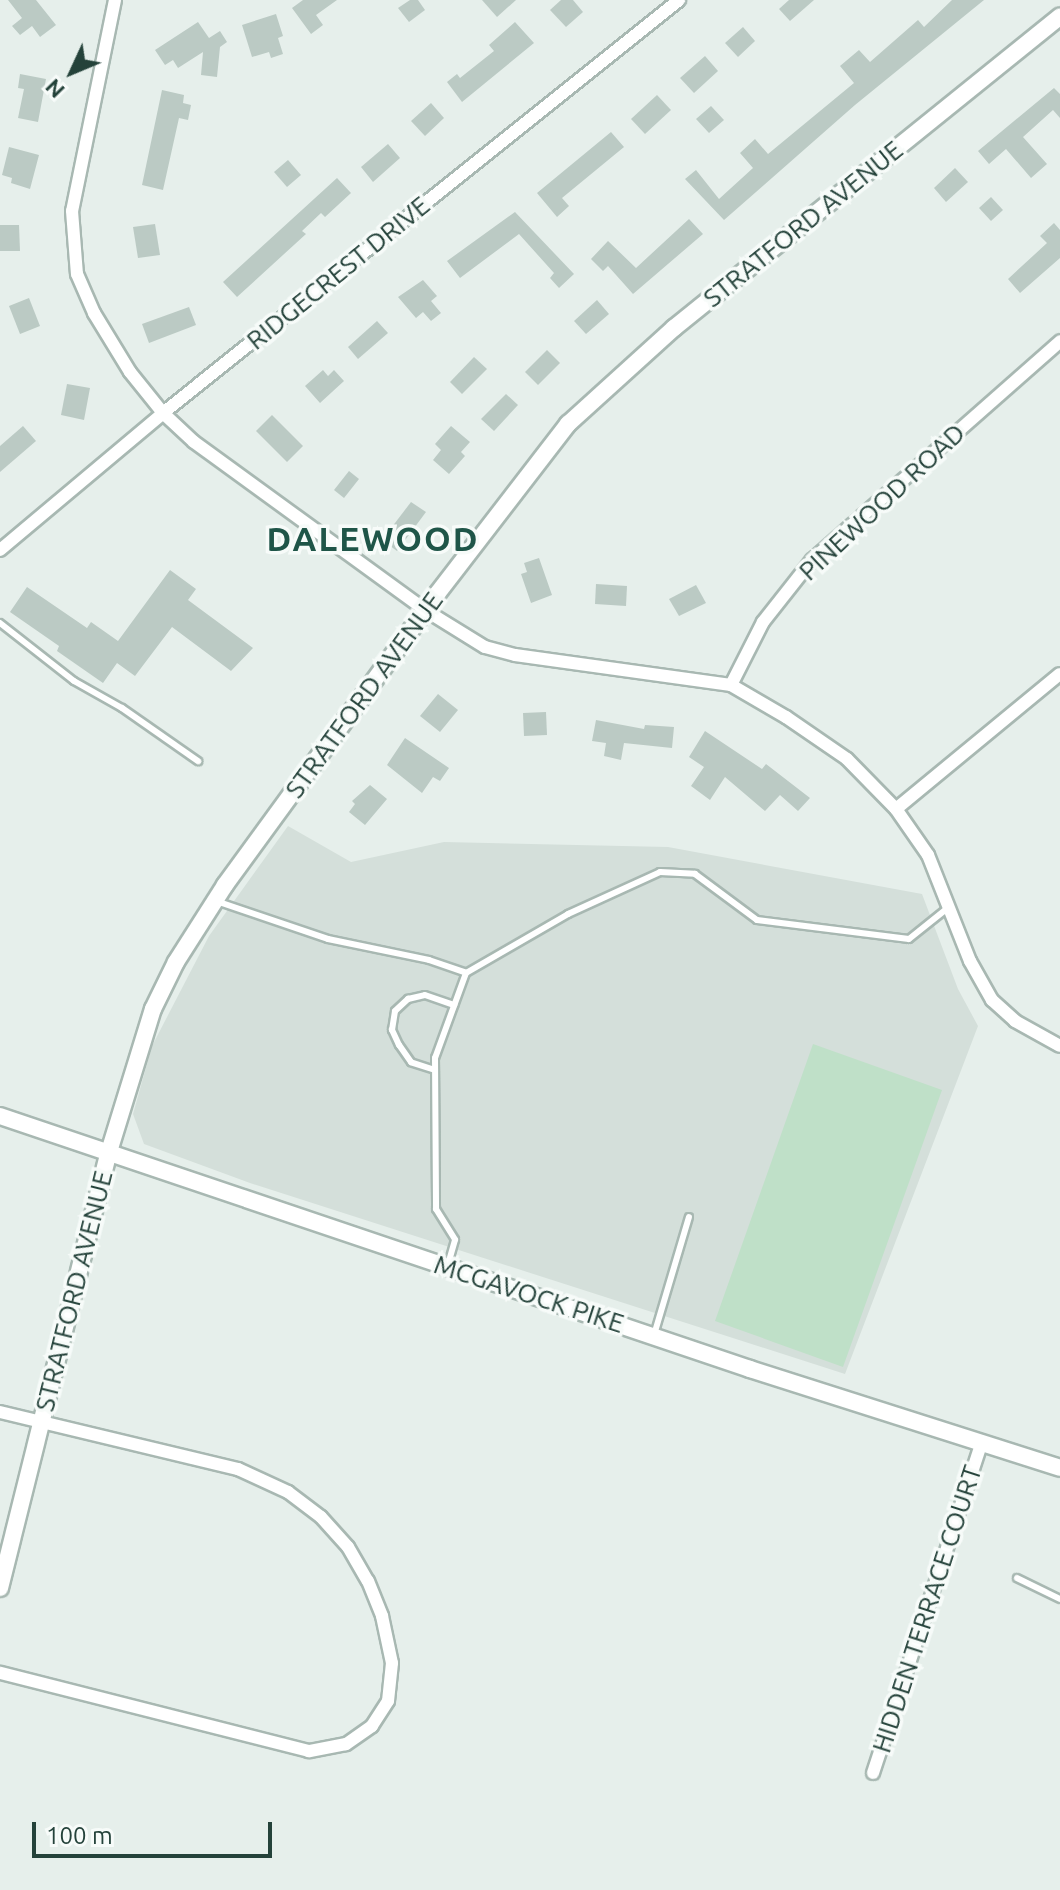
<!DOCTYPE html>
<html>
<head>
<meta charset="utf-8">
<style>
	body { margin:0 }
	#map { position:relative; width:1060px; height:1890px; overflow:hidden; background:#e6efeb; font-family:Ubuntu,sans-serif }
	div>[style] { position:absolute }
	.built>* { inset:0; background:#d4dfda }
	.green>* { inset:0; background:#bfe0c8 }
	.building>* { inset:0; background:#bbcac4 }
	.roads { filter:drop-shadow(2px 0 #a8b8b2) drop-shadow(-2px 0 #a8b8b2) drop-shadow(0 2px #a8b8b2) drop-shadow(0 -2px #a8b8b2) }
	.service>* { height:6px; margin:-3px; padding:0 3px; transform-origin:3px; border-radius:3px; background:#fff }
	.minor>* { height:12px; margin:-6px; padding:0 6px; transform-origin:6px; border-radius:6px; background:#fff }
	.tertiary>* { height:16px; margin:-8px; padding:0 8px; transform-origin:8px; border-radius:8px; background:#fff }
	span { translate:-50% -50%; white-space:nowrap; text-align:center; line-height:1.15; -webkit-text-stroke:7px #f7fbf9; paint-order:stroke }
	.street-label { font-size:26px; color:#24423a }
	.district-label { font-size:34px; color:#1f5548; font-weight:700; letter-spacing:2px }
	.north { position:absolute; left:32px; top:32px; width:80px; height:80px; -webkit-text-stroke:6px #f7fbf9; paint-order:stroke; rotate:226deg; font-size:22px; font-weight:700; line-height:32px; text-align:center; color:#24423a }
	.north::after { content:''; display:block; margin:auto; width:28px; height:36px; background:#24423a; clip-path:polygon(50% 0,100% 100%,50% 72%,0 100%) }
	.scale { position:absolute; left:32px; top:1822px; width:240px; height:36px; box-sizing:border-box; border:4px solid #24423a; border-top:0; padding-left:10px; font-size:24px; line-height:28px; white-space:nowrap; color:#24423a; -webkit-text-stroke:6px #f7fbf9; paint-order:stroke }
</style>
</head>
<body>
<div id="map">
	<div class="built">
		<div style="clip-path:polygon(288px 826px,351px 862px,444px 842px,668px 847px,922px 894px,958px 989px,978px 1026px,845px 1374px,250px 1183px,144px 1144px,133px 1114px,152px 1046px,209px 936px)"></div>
	</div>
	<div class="green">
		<div style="clip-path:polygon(813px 1044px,942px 1090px,843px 1367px,715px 1321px)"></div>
	</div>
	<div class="building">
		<div style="clip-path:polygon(8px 0,36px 0,56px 25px,40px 37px,32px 26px,20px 35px,12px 26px,22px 18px)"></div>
		<div style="clip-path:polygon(303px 0,337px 0,316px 15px,323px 25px,311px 34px,292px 8px)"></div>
		<div style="clip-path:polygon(410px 0,418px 0,425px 10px,409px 22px,398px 8px)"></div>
		<div style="clip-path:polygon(482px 0,516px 0,497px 17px)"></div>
		<div style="clip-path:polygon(561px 0,573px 0,583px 12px,566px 27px,550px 10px)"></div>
		<div style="clip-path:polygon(789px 0,814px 0,790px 21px,779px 9px)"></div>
		<div style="clip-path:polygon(952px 0,984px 0,855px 105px,724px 220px,685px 179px,696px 170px,719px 199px,753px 168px,740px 153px,755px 139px,768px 154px,854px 83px,840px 66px,859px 50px,870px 62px,918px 20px,924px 27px)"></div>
		<div style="clip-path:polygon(276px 14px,283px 36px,278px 38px,283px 54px,271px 58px,269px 52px,252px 57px,242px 25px)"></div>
		<div style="clip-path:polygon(198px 22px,209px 38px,220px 31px,227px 42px,220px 47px,217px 77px,201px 75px,203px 52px,178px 68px,173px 60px,165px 65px,155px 50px)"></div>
		<div style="clip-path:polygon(515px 22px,534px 43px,462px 102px,447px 82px,457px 74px,460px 78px,494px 51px,489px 45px)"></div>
		<div style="clip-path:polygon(743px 27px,755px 41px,738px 57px,725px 43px)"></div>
		<div style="clip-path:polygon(705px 56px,718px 71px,694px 93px,680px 78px)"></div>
		<div style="clip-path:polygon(20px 74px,46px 79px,38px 122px,18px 118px,24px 89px,18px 88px)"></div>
		<div style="clip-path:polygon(1054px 88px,1060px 94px,1060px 118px,1053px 110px,1023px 137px,1047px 164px,1031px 178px,1006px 149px,989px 164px,978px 151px)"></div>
		<div style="clip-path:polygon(162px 90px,184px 95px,183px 103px,191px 105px,188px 120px,179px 118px,163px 190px,142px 185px)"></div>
		<div style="clip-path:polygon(657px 95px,671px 110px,645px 134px,631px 119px)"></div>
		<div style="clip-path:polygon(431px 103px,444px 118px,425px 136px,411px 121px)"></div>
		<div style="clip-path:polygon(711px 106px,724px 120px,709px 133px,696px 119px)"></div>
		<div style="clip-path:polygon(611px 132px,624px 147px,562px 198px,569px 206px,557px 217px,537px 193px)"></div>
		<div style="clip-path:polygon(388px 144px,400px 158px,373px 182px,361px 167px)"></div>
		<div style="clip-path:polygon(9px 147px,39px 155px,30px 189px,11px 183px,12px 178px,2px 175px)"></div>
		<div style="clip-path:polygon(288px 160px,301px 175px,287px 187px,274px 172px)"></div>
		<div style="clip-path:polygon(955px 168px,968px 182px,946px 202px,934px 188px)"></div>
		<div style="clip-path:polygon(337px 178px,351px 193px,325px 217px,321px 213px,302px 231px,306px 234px,237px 297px,223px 282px)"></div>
		<div style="clip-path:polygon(991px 197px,1003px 210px,991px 221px,979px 208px)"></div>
		<div style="clip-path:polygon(515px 212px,574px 274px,559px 288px,550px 278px,554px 273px,519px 234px,460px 278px,447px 261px)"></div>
		<div style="clip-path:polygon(689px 219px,703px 234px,633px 294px,608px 266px,603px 271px,591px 259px,608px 241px,636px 268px)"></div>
		<div style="clip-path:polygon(1054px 223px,1060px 230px,1060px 258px,1020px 293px,1008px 279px,1047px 243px,1040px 236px)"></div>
		<div style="clip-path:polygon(155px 224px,160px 255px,138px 258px,133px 227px)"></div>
		<div style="clip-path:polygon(0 225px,19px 225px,20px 251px,0 251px)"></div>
		<div style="clip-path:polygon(423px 280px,437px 296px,431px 301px,441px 313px,431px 321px,423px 312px,416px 318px,398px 297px)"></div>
		<div style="clip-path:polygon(29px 298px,40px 326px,20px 334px,9px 306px)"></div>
		<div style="clip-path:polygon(597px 300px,609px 314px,586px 334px,574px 321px)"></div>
		<div style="clip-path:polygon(189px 307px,196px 325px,149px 343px,142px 324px)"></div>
		<div style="clip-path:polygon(377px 321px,388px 333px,358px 359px,348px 347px)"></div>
		<div style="clip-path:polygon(547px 350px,560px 363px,538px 385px,525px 372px)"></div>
		<div style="clip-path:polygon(474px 357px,487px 369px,462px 394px,450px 382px)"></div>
		<div style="clip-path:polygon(323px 370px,328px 376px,334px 370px,344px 381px,320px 403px,305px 386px)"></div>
		<div style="clip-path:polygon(67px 384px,90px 388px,84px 420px,61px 415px)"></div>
		<div style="clip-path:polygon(506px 394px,518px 405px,494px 431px,481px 419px)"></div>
		<div style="clip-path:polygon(272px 415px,303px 446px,287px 462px,256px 431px)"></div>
		<div style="clip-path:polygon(23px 426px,36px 441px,0 472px,0 446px)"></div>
		<div style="clip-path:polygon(451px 426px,470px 442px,461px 452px,465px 456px,449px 474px,433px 460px,441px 450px,435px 444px)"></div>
		<div style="clip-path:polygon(349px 471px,359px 479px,344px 498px,334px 490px)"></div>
		<div style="clip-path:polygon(411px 502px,426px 512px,397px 551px,382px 540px)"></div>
		<div style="clip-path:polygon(539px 558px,552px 595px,531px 603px,521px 574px,527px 572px,524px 563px)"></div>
		<div style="clip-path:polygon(170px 570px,196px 589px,188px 600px,253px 648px,231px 671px,172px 627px,135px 676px,117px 663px,103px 683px,57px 651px,59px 646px,10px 612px,27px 587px,87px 628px,91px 622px,118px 641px)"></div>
		<div style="clip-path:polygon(596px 584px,627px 586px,626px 606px,595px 604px)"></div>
		<div style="clip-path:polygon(696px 585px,706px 603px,679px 616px,669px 599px)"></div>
		<div style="clip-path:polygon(438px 694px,458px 710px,440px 732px,420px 716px)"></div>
		<div style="clip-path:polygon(546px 712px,547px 735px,524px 736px,523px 713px)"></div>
		<div style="clip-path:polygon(596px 720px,644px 729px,645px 725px,674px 727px,672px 748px,624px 743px,621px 760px,604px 756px,606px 743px,592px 741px)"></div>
		<div style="clip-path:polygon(705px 731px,762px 769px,766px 764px,810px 798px,798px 811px,780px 795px,765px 811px,725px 777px,710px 800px,691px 786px,704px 767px,689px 757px)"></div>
		<div style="clip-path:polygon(405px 738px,449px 768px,440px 781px,433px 777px,422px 793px,387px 765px)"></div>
		<div style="clip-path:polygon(370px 785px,387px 799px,365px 825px,349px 812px,355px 804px,352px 801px)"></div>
	</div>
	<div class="roads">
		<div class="service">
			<div style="left:0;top:623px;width:94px;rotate:38.1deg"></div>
			<div style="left:74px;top:681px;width:55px;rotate:29.4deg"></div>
			<div style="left:122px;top:708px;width:93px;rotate:34.9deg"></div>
			<div style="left:216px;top:901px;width:118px;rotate:18.7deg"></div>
			<div style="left:328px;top:939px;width:103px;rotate:11.7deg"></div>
			<div style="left:429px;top:960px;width:39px;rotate:19deg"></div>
			<div style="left:466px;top:973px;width:90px;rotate:110deg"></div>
			<div style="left:435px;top:1058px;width:151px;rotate:89.6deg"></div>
			<div style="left:436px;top:1209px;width:36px;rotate:58deg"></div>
			<div style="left:455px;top:1240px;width:25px;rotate:106deg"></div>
			<div style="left:466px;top:973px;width:118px;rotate:-30deg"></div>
			<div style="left:568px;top:914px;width:101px;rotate:-24.5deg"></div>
			<div style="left:660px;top:872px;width:35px;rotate:3deg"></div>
			<div style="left:695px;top:874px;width:77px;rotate:36.6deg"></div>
			<div style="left:757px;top:920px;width:153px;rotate:7.1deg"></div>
			<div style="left:909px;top:939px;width:51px;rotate:-38.7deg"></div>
			<div style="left:435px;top:1070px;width:25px;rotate:-162deg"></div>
			<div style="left:411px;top:1062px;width:21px;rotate:-125deg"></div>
			<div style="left:399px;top:1045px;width:17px;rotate:-115deg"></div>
			<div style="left:392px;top:1030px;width:19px;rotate:-81deg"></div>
			<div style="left:395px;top:1011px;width:18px;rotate:-43deg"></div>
			<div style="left:408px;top:999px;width:17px;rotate:-13deg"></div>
			<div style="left:425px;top:995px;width:31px;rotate:19deg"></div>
			<div style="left:654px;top:1335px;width:123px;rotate:-73.5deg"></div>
			<div style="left:1017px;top:1578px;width:48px;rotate:26deg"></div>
		</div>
		<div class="minor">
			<div style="left:115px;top:0;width:215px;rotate:101.5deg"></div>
			<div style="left:72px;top:211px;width:63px;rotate:85.5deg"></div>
			<div style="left:77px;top:274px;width:43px;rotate:66.4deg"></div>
			<div style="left:94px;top:313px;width:69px;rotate:58.6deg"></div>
			<div style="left:130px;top:372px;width:53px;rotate:51.2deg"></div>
			<div style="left:163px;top:413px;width:42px;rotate:43.1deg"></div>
			<div style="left:194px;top:442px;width:286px;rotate:36deg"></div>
			<div style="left:425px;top:610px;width:70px;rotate:31.7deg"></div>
			<div style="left:485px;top:647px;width:31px;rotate:15deg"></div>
			<div style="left:515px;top:655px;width:218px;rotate:7.9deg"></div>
			<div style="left:731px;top:685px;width:64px;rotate:30.2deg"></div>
			<div style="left:786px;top:717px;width:74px;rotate:34.5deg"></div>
			<div style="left:847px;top:759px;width:70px;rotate:45.6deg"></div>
			<div style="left:896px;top:809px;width:56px;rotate:55.2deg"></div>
			<div style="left:928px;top:855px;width:114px;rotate:68.4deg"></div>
			<div style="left:970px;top:961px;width:45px;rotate:60.6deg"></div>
			<div style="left:992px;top:1000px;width:31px;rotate:42deg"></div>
			<div style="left:1015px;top:1021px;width:51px;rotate:29.1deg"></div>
			<div style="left:0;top:550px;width:213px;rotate:-40deg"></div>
			<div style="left:163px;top:413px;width:661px;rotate:-38.67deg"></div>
			<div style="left:731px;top:685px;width:71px;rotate:-63.1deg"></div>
			<div style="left:763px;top:622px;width:79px;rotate:-51.7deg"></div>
			<div style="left:812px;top:560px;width:331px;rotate:-41.4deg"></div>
			<div style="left:896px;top:809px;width:212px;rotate:-39.5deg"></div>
			<div style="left:0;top:1412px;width:245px;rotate:13.5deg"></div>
			<div style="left:238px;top:1469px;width:55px;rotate:24.7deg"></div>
			<div style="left:288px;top:1492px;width:41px;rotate:37.1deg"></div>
			<div style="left:321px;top:1517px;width:40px;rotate:48deg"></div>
			<div style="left:348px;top:1547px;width:39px;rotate:60deg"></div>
			<div style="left:368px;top:1581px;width:38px;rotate:68deg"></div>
			<div style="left:382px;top:1616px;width:48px;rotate:78deg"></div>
			<div style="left:392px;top:1663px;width:38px;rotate:96deg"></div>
			<div style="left:388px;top:1701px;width:30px;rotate:123deg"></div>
			<div style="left:372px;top:1726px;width:32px;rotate:145deg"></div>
			<div style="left:346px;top:1744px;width:38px;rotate:169deg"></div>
			<div style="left:309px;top:1751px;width:319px;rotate:-165.8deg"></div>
			<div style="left:873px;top:1773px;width:345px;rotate:-71.8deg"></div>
		</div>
		<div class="tertiary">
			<div style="left:0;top:1116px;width:792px;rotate:18.64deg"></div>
			<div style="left:750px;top:1369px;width:325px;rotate:17.7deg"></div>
			<div style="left:0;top:1588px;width:446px;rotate:-76deg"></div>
			<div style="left:108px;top:1155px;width:153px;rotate:-72.9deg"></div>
			<div style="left:153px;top:1009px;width:52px;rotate:-63.9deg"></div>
			<div style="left:176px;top:962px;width:91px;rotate:-57.5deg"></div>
			<div style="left:225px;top:885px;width:360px;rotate:-53.9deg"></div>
			<div style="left:437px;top:594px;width:215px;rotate:-52.4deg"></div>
			<div style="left:568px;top:424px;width:143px;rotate:-42.2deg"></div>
			<div style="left:674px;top:328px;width:496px;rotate:-38.9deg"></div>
		</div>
	</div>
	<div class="street-label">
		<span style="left:803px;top:224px;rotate:-39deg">STRATFORD AVENUE</span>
		<span style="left:338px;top:273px;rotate:-39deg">RIDGECREST DRIVE</span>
		<span style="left:882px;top:502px;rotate:-43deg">PINEWOOD ROAD</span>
		<span style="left:364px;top:695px;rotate:-54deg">STRATFORD AVENUE</span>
		<span style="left:74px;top:1291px;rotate:-76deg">STRATFORD AVENUE</span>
		<span style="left:529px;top:1294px;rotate:18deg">MCGAVOCK PIKE</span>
		<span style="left:927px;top:1609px;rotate:-72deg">HIDDEN TERRACE COURT</span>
	</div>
	<div class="district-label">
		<span style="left:373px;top:539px">DALEWOOD</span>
	</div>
	<div class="north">N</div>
	<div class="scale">100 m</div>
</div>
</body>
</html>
